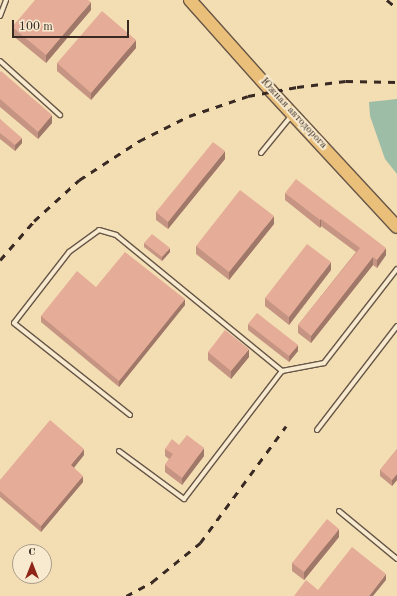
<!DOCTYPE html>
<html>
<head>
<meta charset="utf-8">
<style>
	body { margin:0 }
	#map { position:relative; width:397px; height:596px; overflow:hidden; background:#f3deb4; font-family:"Old Standard TT",serif }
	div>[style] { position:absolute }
	.water>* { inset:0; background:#9dbda7 }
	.roads { filter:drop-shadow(1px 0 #675647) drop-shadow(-1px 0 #675647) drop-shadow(0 1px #675647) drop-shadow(0 -1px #675647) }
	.lane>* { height:4px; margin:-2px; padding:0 2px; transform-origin:2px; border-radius:2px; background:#f7eace }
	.primary>* { height:12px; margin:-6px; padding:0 6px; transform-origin:6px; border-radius:6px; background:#eabf7a }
	.rail>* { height:2.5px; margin-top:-1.25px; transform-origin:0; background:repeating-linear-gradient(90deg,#382923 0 7px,transparent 0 14px) }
	.wall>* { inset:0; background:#c59482 }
	.shaded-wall>* { inset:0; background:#a0786a }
	.building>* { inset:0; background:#e5ac97 }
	span { translate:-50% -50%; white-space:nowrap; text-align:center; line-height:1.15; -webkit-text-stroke:4px #f7eace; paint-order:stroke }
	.street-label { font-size:11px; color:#382923 }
	.north { position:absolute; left:12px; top:544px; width:40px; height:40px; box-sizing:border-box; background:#f7eace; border:1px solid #ab9d8a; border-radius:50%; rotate:0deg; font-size:11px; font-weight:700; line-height:16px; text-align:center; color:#382923 }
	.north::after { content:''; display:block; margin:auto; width:14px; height:18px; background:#8f2418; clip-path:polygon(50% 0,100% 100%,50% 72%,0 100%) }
	.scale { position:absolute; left:12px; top:20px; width:117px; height:18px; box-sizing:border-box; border:2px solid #382923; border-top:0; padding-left:5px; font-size:12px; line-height:14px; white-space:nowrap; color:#382923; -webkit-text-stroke:3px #f7eace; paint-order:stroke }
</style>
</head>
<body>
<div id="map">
	<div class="water">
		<div style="clip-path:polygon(397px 99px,397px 174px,385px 159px,370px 116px,369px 102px)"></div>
	</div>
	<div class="roads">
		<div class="lane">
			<div style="left:0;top:16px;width:17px;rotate:-69deg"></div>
			<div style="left:0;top:61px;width:81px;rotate:42deg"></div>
			<div style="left:261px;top:153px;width:49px;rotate:-50.8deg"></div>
			<div style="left:130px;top:415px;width:148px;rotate:-141.6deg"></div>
			<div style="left:14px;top:323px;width:90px;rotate:-52.2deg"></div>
			<div style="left:69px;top:252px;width:37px;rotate:-36deg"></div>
			<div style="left:99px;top:230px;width:18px;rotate:16deg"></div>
			<div style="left:116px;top:235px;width:215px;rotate:39.3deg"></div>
			<div style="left:317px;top:430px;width:131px;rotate:-52.4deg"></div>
			<div style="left:119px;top:451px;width:81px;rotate:36.4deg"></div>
			<div style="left:184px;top:499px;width:161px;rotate:-52.6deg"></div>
			<div style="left:282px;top:371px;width:43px;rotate:-10.8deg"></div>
			<div style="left:324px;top:363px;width:119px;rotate:-52.2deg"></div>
			<div style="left:339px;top:511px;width:75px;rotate:39.6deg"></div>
		</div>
		<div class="primary">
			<div style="left:190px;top:0;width:122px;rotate:48.3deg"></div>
			<div style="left:271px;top:91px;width:185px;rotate:47.2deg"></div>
		</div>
	</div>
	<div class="rail">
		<div style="left:387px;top:0;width:13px;rotate:39deg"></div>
		<div style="left:0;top:260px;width:52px;rotate:-48.9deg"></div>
		<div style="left:34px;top:221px;width:61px;rotate:-42.3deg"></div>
		<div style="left:79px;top:180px;width:72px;rotate:-33deg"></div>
		<div style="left:139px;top:141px;width:56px;rotate:-26.6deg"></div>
		<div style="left:189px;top:116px;width:62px;rotate:-18.7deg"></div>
		<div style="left:248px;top:96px;width:50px;rotate:-10.4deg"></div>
		<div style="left:297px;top:87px;width:49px;rotate:-7deg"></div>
		<div style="left:346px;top:81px;width:51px;rotate:1.1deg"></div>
		<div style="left:126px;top:596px;width:30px;rotate:-28deg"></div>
		<div style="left:152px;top:582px;width:62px;rotate:-39.1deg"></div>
		<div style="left:200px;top:543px;width:145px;rotate:-53.7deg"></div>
	</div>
	<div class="wall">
		<div style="clip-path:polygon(91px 10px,46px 63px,12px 35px,12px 27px)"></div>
		<div style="clip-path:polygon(136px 48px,91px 100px,57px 71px,57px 63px)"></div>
		<div style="clip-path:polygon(0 72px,52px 123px,38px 139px,0 107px)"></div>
		<div style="clip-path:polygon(0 119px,22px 143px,15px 151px,0 139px)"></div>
		<div style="clip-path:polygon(225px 159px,168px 229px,156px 220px,156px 212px)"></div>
		<div style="clip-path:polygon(285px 193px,386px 255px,377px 268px,373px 265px,311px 343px,298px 333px,298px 325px,356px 252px,321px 226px,320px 228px,285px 200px)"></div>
		<div style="clip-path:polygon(274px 224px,229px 280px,196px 254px,196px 246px)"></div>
		<div style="clip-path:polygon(144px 243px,170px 252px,162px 261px,144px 247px)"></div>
		<div style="clip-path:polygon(331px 270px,289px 325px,265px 306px,265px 298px)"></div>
		<div style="clip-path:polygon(96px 287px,185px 305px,119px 387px,41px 322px,41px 316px)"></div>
		<div style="clip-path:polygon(248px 324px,298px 351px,289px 362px,248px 330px)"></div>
		<div style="clip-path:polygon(208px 352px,249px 357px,231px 379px,208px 360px)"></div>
		<div style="clip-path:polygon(179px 445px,204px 456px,182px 485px,165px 472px,165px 465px,169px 459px,165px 456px,165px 449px)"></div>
		<div style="clip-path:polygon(397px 449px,397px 480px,392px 486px,380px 476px,380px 470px)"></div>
		<div style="clip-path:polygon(84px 455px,74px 468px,83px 482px,41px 532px,0 497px,0 480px)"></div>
		<div style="clip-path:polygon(339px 537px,304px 580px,292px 571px,292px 563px)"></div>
	</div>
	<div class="shaded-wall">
		<div style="clip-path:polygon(91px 2px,91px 10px,46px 63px,46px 55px)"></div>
		<div style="clip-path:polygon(136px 40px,136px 48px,91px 100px,91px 93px)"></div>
		<div style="clip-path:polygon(52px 115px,52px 123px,38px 139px,38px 132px)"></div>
		<div style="clip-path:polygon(22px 138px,22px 143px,15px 151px,15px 145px)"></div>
		<div style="clip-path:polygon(225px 151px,225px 159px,168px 229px,168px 222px)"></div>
		<div style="clip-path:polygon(274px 216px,274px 224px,229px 280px,229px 272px)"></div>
		<div style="clip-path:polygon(321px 219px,321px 226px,320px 228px,320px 220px)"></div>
		<div style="clip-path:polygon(170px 248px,170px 252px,162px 261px,162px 257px)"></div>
		<div style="clip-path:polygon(386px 248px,386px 255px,377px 268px,377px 260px)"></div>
		<div style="clip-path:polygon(373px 257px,373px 265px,311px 343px,311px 336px)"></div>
		<div style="clip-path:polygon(331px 262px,331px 270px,289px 325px,289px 317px)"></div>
		<div style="clip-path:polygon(185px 299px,185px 305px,119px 387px,119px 381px)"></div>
		<div style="clip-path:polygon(298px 345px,298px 351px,289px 362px,289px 356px)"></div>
		<div style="clip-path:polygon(249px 349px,249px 357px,231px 379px,231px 371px)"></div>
		<div style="clip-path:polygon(204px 448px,204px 456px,182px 485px,182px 478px)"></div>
		<div style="clip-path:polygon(84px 449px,84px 455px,71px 471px,71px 465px)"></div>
		<div style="clip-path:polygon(397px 474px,397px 480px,392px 486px,392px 480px)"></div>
		<div style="clip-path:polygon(83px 476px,83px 482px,41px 532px,41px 526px)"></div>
		<div style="clip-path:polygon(339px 529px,339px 537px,304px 580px,304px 572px)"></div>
		<div style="clip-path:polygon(386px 574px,386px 580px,373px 596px,369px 596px)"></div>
	</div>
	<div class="building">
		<div style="clip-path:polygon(35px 0,88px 0,91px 2px,46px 55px,12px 27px)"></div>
		<div style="clip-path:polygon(102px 11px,136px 40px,91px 93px,57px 63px)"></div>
		<div style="clip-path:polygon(1px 71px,52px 115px,38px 132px,0 99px,0 72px)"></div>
		<div style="clip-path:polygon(0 119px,22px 138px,15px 145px,0 133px)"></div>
		<div style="clip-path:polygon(213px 142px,225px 151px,168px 222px,156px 212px)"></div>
		<div style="clip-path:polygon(296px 179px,386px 248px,377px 260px,373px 257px,311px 336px,298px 325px,360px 248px,321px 219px,320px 220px,285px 193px)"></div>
		<div style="clip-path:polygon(240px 190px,274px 216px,229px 272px,196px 246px)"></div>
		<div style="clip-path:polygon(152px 234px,170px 248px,162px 257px,144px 243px)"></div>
		<div style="clip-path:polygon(307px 244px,331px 262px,289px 317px,265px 298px)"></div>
		<div style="clip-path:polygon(125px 252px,185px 299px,119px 381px,41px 316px,77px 271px,96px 287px)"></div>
		<div style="clip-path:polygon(257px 313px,298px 345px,289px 356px,248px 324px)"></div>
		<div style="clip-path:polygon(225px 330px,249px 349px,231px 371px,208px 352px)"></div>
		<div style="clip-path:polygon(50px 420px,84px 449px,71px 465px,83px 476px,41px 526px,0 491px,0 480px)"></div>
		<div style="clip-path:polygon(187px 435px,204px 448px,182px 478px,165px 465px,173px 454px,165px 449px,172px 439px,179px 445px)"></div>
		<div style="clip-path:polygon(397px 449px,397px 474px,392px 480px,380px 470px)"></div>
		<div style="clip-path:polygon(327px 519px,339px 529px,304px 572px,292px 563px)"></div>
		<div style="clip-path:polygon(352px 547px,386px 574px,369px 596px,294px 596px,306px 580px,318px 590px)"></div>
	</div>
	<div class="street-label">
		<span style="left:293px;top:114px;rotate:47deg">Южная автодорога</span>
	</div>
	<div class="north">С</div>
	<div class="scale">100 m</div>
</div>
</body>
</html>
